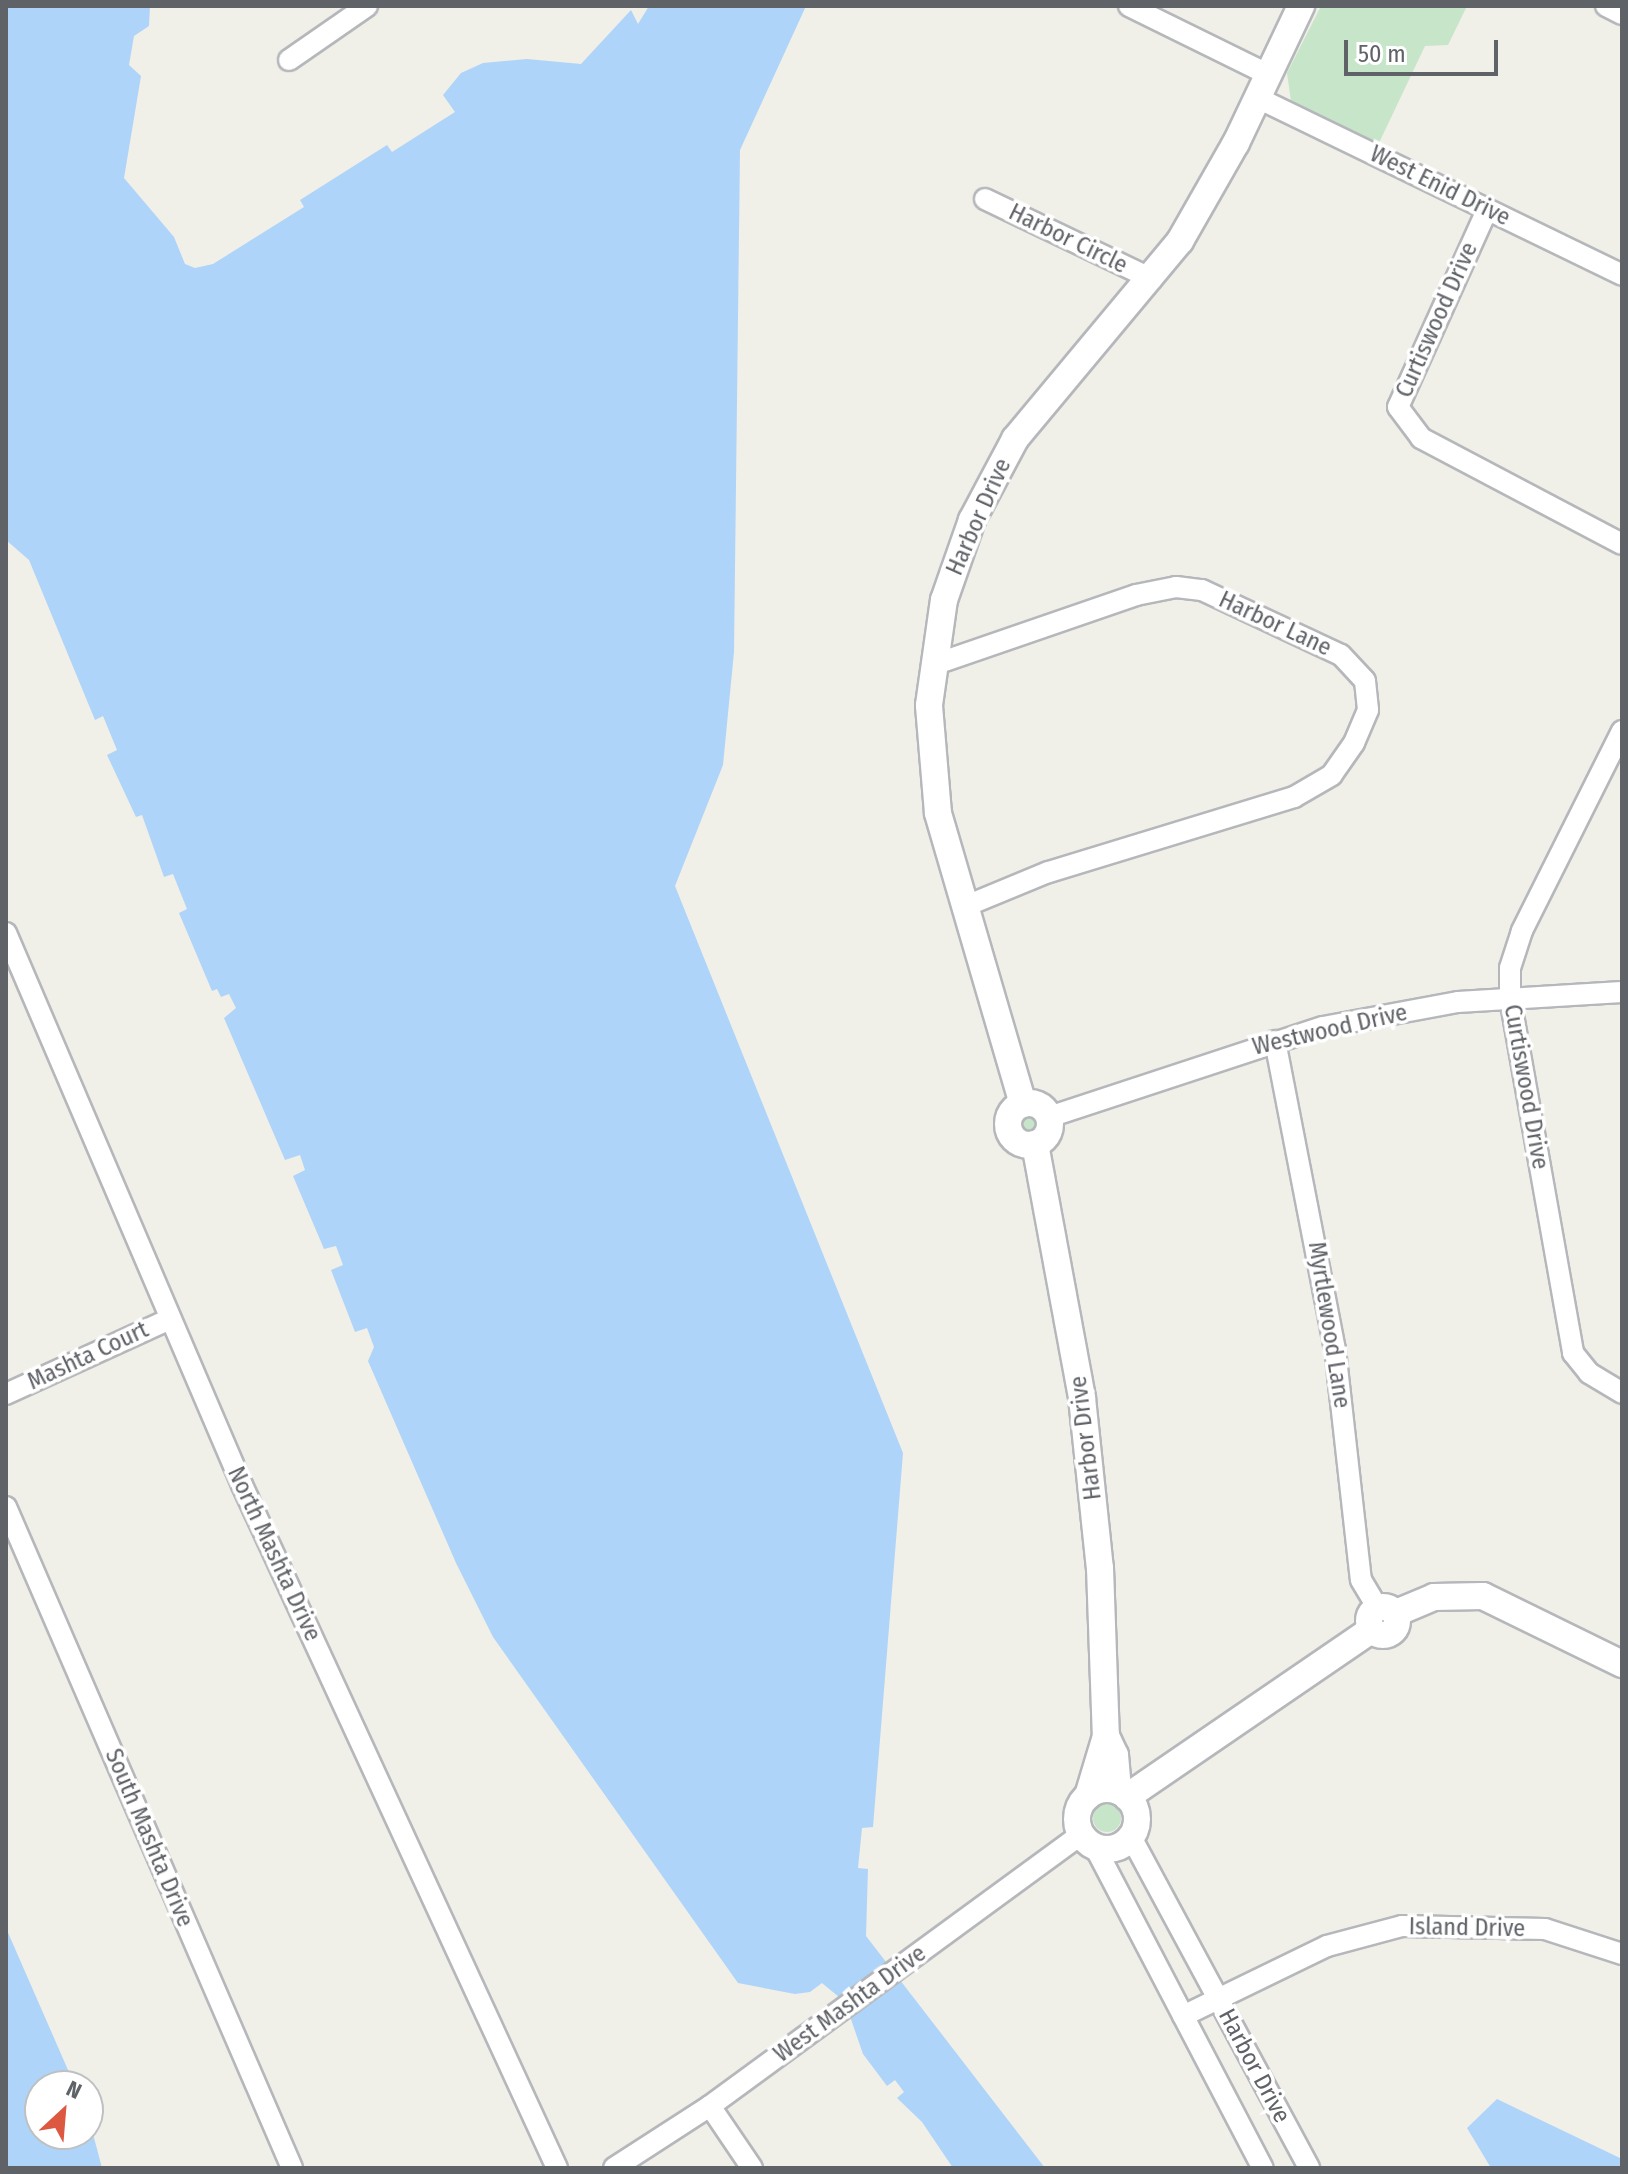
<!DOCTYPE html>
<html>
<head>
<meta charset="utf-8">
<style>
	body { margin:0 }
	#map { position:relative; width:1628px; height:2174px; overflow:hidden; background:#f0efe8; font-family:"Fira Sans Condensed",sans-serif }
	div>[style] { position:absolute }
	.green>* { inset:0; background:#c7e5c9 }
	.round { border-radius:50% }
	.water>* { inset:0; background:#afd4f9 }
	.roads { filter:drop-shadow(2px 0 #b5b7bb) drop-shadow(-2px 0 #b5b7bb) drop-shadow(0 2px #b5b7bb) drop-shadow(0 -2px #b5b7bb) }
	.minor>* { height:20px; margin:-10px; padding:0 10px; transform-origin:10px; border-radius:10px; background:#fff }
	.tertiary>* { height:26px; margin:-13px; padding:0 13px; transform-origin:13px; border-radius:13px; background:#fff }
	.tertiary>.ring { margin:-13px; padding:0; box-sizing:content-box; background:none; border:26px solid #fff; border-radius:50% }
	span { translate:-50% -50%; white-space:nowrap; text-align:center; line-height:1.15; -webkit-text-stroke:7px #fff; paint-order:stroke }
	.street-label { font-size:24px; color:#5f6267 }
	.frame { position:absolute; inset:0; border:8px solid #5f6267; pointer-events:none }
	.north { position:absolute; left:24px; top:2070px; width:80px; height:80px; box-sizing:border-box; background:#fff; border:2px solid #bfc0c2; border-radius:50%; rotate:26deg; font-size:22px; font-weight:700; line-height:32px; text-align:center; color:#5f6267 }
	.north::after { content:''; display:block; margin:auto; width:28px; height:36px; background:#dc5841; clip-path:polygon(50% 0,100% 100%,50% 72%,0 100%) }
	.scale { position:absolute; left:1344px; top:40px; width:154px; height:36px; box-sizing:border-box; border:4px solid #5f6267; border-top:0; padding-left:10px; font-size:24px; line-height:28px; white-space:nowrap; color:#5f6267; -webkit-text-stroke:6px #fff; paint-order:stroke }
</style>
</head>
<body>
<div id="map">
	<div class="green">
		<div style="clip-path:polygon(1321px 6px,1467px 6px,1448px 45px,1425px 46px,1378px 145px,1291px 101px,1287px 73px)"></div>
		<div class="round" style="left:1017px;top:1112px;width:24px;height:24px"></div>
		<div class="round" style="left:1093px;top:1804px;width:28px;height:28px"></div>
	</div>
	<div class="water">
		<div style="clip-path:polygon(6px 6px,150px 6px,149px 26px,134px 36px,129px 65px,141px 76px,124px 178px,174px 237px,185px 264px,195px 268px,213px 264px,304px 207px,300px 200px,387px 145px,392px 152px,455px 112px,443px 95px,461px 73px,483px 63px,527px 59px,581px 64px,631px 10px,638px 24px,649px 6px,806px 6px,740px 150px,734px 652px,723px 765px,675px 886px,903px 1453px,873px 1827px,862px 1828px,858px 1868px,868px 1869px,866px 1936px,1045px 2168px,953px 2168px,922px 2122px,897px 2098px,904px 2092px,895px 2080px,887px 2086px,863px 2054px,845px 2002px,822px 1983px,810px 1992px,795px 1994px,738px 1983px,493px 1637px,456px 1563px,368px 1361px,374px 1347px,367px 1328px,355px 1332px,331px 1270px,343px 1265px,336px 1246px,324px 1249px,293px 1176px,305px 1170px,300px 1155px,285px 1160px,224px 1018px,236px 1008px,229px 994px,221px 997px,217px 989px,212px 991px,179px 913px,187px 909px,173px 874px,164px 877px,142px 815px,136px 817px,107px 755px,117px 750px,103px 716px,95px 720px,29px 560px,6px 540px)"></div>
		<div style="clip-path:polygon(6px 1928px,75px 2086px,40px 2086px,40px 2134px,88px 2134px,88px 2115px,102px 2168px,6px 2168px)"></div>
		<div style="clip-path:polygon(1497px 2099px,1622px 2159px,1622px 2168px,1491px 2168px,1467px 2128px)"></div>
	</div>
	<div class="roads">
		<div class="minor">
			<div style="left:1129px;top:6px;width:156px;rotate:26.2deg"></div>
			<div style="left:1606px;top:6px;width:18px;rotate:27deg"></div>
			<div style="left:289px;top:60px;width:95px;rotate:-34.7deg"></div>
			<div style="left:1258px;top:98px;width:405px;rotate:25.9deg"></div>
			<div style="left:985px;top:199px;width:185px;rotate:25.6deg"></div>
			<div style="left:1487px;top:210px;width:216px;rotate:114.3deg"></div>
			<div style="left:1398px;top:407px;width:39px;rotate:53deg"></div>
			<div style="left:1421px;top:438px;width:227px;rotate:27.8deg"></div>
			<div style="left:933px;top:665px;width:215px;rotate:-19deg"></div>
			<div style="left:1136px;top:595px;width:41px;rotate:-11.3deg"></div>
			<div style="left:1176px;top:587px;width:26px;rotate:7deg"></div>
			<div style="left:1202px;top:590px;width:153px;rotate:25.1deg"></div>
			<div style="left:1341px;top:655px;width:35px;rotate:47deg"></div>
			<div style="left:1365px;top:681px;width:29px;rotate:84deg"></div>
			<div style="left:1368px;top:710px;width:36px;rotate:113deg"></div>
			<div style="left:1354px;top:743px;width:39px;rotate:125deg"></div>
			<div style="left:1332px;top:775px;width:44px;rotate:149.9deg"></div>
			<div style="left:1294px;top:797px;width:257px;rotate:163deg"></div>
			<div style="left:1048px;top:872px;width:89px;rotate:157.5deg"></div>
			<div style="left:1622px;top:731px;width:224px;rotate:116.6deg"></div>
			<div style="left:1522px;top:931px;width:39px;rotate:108deg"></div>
			<div style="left:1510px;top:968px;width:30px;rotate:90deg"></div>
			<div style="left:1510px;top:998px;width:361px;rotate:79.9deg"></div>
			<div style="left:1573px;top:1353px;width:26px;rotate:51deg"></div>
			<div style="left:1589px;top:1373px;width:39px;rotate:31deg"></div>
			<div style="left:6px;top:933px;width:600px;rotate:66.85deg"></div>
			<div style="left:242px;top:1485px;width:752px;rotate:65.24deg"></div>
			<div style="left:1275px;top:1041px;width:314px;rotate:79deg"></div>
			<div style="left:1335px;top:1349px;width:232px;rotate:83.6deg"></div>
			<div style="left:1361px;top:1580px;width:33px;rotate:59deg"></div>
			<div style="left:1049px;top:1117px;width:288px;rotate:-18.2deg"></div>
			<div style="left:1323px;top:1027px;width:137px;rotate:-10.5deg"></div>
			<div style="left:1458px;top:1002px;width:164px;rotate:-3.5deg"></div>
			<div style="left:6px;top:1394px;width:180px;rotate:-24.6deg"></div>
			<div style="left:6px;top:1507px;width:720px;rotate:66.6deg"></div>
			<div style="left:1131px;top:1837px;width:376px;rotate:61.7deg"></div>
			<div style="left:1096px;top:1849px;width:360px;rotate:62.4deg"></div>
			<div style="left:1183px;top:2016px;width:160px;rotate:-25.9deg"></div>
			<div style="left:1327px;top:1946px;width:78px;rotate:-14.9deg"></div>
			<div style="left:1402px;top:1926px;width:143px;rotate:1.2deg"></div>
			<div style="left:1545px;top:1929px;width:81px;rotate:18deg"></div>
			<div style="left:710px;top:2106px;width:75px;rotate:55.9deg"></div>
			<div style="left:614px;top:2168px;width:114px;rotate:-32.9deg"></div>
			<div style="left:710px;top:2106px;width:460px;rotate:-36.2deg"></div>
		</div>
		<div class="tertiary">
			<div class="ring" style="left:1008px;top:1103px;width:16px;height:16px"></div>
			<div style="left:1023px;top:1104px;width:303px;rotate:-106.3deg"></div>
			<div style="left:938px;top:813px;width:108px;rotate:-94.8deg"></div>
			<div style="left:929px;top:705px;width:106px;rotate:-81.9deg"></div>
			<div style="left:944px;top:600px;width:85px;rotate:-70.7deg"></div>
			<div style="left:972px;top:520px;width:92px;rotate:-62deg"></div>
			<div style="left:1015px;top:439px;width:258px;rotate:-50.2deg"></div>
			<div style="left:1180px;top:241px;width:113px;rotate:-60.3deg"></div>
			<div style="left:1236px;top:143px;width:152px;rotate:-64.6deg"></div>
			<div style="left:1035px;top:1144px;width:258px;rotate:79.5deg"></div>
			<div style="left:1082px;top:1398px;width:171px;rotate:84deg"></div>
			<div style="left:1100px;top:1568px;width:168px;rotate:88deg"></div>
			<div style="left:1106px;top:1736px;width:21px;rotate:65deg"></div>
			<div style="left:1115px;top:1755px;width:36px;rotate:85deg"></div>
			<div class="ring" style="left:1369px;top:1607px;width:2px;height:2px"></div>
			<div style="left:1396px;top:1613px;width:41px;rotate:-22.8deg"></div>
			<div style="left:1434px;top:1597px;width:49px;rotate:-1.2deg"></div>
			<div style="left:1483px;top:1596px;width:155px;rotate:26.1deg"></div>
			<div class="ring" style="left:1077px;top:1789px;width:34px;height:34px"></div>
			<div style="left:1088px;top:1796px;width:63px;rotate:-73.3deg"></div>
			<div style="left:1127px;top:1797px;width:296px;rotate:-34.4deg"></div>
		</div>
	</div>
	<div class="street-label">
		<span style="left:1440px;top:186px;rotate:26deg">West Enid Drive</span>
		<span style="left:1068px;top:239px;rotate:26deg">Harbor Circle</span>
		<span style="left:1437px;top:320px;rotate:-66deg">Curtiswood Drive</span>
		<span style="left:979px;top:517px;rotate:-66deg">Harbor Drive</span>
		<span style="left:1275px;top:624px;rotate:25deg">Harbor Lane</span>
		<span style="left:1330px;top:1030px;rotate:-13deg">Westwood Drive</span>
		<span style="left:1526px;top:1087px;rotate:80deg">Curtiswood Drive</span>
		<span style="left:1329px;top:1325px;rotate:81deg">Myrtlewood Lane</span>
		<span style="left:88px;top:1356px;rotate:-25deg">Mashta Court</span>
		<span style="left:1086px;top:1438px;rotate:-97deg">Harbor Drive</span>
		<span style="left:274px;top:1554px;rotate:65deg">North Mashta Drive</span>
		<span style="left:149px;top:1838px;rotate:67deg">South Mashta Drive</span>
		<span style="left:1467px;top:1928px;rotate:1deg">Island Drive</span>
		<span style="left:850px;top:2004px;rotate:-36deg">West Mashta Drive</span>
		<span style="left:1254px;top:2066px;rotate:62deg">Harbor Drive</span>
	</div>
	<div class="frame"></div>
	<div class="north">N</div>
	<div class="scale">50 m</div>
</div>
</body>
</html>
